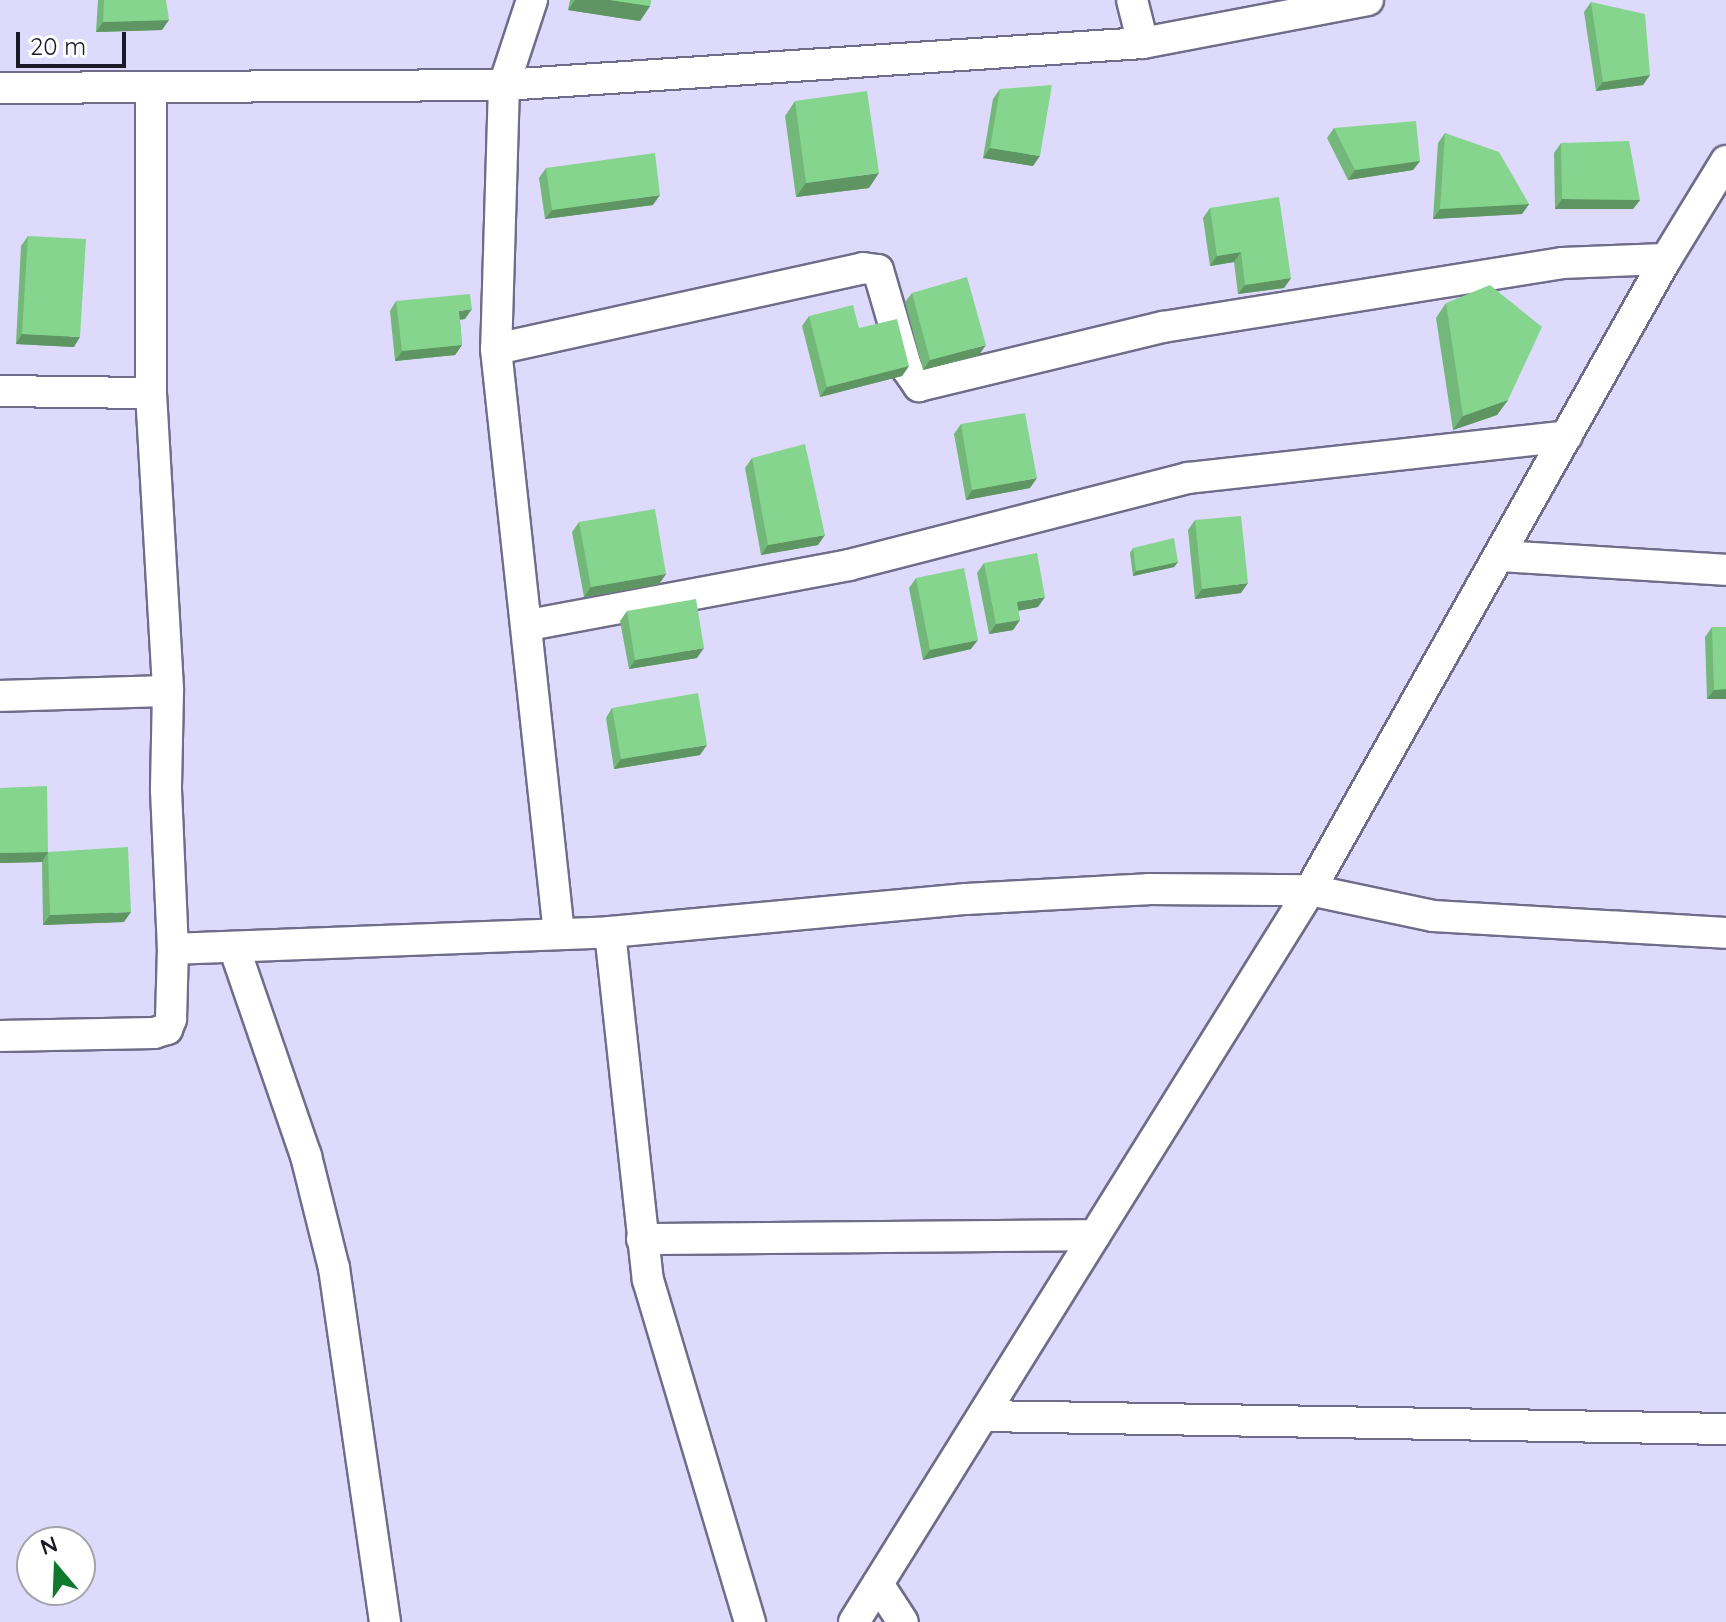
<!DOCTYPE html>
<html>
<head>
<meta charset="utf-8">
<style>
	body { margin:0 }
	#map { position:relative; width:1726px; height:1622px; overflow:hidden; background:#dedafb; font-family:Quicksand,sans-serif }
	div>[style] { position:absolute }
	.roads { filter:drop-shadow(2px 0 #706c89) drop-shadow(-2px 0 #706c89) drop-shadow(0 2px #706c89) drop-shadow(0 -2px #706c89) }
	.street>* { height:30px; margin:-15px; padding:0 15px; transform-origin:15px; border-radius:15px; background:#fff }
	.wall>* { inset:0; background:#73b77a }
	.shaded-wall>* { inset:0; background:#5e9563 }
	.building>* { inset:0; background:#86d58e }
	span { translate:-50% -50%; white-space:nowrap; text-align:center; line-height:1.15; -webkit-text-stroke:8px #fff; paint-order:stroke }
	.north { position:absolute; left:16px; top:1526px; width:80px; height:80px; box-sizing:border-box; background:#fff; border:2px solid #a4a3a8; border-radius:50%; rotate:341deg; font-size:22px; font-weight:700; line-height:32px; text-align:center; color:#1b1925 }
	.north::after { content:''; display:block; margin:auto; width:28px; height:36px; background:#11792d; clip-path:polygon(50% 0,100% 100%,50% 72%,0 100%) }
	.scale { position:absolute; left:16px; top:32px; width:110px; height:36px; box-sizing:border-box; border:4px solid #1b1925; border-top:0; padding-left:10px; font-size:24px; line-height:28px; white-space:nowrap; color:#1b1925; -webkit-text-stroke:6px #fff; paint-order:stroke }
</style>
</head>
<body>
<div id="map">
	<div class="roads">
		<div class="street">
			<div style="left:532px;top:0;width:89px;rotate:108.2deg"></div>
			<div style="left:504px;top:85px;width:264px;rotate:91.7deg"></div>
			<div style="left:496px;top:349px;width:588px;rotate:83.85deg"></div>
			<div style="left:1132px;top:0;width:44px;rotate:75.7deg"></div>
			<div style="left:0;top:88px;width:504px;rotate:-0.34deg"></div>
			<div style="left:504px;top:85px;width:640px;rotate:-3.76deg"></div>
			<div style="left:1143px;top:43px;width:229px;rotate:-10.8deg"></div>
			<div style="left:151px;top:88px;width:305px;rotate:90deg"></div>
			<div style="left:151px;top:393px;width:298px;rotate:86.7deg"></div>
			<div style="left:168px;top:691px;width:99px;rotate:91.2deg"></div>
			<div style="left:166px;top:790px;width:159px;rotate:87.5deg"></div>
			<div style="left:173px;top:949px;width:437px;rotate:-2.2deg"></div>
			<div style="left:610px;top:932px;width:358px;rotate:-5.3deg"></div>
			<div style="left:966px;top:899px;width:182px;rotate:-3.1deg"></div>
			<div style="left:1148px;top:889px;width:162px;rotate:0.4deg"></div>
			<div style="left:1310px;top:890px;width:126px;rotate:11.9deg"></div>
			<div style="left:1433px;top:916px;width:293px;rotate:3.3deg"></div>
			<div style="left:496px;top:349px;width:376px;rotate:-12.4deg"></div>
			<div style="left:863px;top:268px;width:15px;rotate:8deg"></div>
			<div style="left:878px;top:270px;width:103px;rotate:73.7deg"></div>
			<div style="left:907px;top:369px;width:21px;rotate:55deg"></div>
			<div style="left:919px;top:386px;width:251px;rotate:-13.6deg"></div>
			<div style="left:1163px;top:327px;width:404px;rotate:-9.1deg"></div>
			<div style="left:1562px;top:263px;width:104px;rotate:-2.2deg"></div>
			<div style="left:0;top:391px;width:151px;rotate:0.8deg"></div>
			<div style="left:1499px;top:556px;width:227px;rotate:3.5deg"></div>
			<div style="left:529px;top:625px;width:326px;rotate:-10.6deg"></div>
			<div style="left:849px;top:565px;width:350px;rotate:-14.4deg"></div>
			<div style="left:1188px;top:478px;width:381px;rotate:-6.3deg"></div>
			<div style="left:0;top:696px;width:168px;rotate:-1.7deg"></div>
			<div style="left:610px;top:932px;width:350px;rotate:83.8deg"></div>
			<div style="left:648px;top:1280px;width:357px;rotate:73.4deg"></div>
			<div style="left:234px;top:947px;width:221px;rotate:71deg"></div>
			<div style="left:306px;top:1156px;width:115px;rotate:76deg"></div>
			<div style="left:334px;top:1268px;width:358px;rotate:81.8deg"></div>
			<div style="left:0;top:1036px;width:154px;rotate:-1.1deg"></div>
			<div style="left:154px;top:1033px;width:14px;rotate:-17deg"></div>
			<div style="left:167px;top:1029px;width:11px;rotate:-68deg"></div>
			<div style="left:171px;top:1019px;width:70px;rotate:-88.4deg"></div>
			<div style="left:642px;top:1239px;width:453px;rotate:-0.5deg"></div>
			<div style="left:983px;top:1416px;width:743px;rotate:1deg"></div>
			<div style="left:878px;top:1584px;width:45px;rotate:56.7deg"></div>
			<div style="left:854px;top:1622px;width:862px;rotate:-58.08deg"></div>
			<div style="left:1310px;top:890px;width:724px;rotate:-60.57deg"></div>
			<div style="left:1666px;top:259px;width:115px;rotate:-58.5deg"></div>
		</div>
	</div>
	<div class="wall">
		<div style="clip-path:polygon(98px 0,166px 0,162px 30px,96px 32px)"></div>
		<div style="clip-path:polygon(570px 0,651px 0,650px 6px,640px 21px,568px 10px)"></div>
		<div style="clip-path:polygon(1591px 2px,1650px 75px,1643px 85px,1596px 91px,1584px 12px)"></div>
		<div style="clip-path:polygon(1000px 89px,1033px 166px,983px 158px,993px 99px)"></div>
		<div style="clip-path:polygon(795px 101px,869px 188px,796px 197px,785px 116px)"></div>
		<div style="clip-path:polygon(1334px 128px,1420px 161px,1413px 170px,1348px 180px,1327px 138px)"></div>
		<div style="clip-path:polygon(1445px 133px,1529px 204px,1522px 214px,1433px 219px,1438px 143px)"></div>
		<div style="clip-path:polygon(1561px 143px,1640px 200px,1633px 209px,1555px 209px,1554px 153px)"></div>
		<div style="clip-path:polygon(546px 168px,653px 205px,545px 219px,539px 178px)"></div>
		<div style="clip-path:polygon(1210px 208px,1291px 278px,1284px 288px,1238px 294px,1234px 262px,1210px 266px,1203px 218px)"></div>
		<div style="clip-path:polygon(28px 236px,74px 347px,16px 344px,21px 246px)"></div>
		<div style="clip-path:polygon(912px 293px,979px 355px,923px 370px,905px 302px)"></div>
		<div style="clip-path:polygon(396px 301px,465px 319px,460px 320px,462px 345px,455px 355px,395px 361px,390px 311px)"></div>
		<div style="clip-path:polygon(1446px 303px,1508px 400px,1497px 415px,1453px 430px,1436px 318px)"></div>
		<div style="clip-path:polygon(809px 316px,859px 328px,909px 366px,902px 376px,820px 397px,802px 326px)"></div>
		<div style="clip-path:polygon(961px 424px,1030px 488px,966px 500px,954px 434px)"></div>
		<div style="clip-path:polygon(752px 458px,818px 545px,761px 555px,745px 468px)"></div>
		<div style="clip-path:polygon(1195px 520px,1241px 593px,1195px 599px,1188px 530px)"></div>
		<div style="clip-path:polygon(579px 522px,666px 574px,659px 584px,584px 597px,572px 532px)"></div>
		<div style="clip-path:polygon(1133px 548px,1178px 562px,1174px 567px,1133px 576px,1130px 553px)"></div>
		<div style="clip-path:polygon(984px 563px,1038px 607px,1018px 611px,1020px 620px,1013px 630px,989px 634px,977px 573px)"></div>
		<div style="clip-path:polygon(916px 578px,971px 649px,923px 660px,909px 588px)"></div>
		<div style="clip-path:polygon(627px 611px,697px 658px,629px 669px,620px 621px)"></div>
		<div style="clip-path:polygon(1712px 627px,1726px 627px,1726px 699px,1707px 699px,1705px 637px)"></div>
		<div style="clip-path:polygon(612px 708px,700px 755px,614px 769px,606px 718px)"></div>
		<div style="clip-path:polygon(0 788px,48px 852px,124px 922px,43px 925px,42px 862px,0 863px)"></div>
	</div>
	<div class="shaded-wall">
		<div style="clip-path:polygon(575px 0,610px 0,650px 6px,640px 21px,568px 10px)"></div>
		<div style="clip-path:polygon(169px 20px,162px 30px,96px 32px,103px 22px)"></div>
		<div style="clip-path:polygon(1650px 75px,1643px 85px,1596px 91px,1603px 82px)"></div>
		<div style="clip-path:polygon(990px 148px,1040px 156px,1033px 166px,983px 158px)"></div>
		<div style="clip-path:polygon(1420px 161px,1413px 170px,1348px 180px,1355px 170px)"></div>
		<div style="clip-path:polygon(879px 173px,869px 188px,796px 197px,806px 183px)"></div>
		<div style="clip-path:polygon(660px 195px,653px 205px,545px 219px,552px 210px)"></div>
		<div style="clip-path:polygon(1562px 199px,1640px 200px,1633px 209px,1555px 209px)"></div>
		<div style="clip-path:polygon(1529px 204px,1522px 214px,1433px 219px,1440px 209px)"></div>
		<div style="clip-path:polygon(1241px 252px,1234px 262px,1210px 266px,1217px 256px)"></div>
		<div style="clip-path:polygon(1291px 278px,1284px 288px,1238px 294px,1245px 285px)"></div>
		<div style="clip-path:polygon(472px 309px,465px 319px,452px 320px,459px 311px)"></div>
		<div style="clip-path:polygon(22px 334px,80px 337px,74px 347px,16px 344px)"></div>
		<div style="clip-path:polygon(462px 345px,455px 355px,395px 361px,402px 351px)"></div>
		<div style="clip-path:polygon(986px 345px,979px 355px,923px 370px,930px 360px)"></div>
		<div style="clip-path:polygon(909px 366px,902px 376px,820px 397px,827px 387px)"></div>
		<div style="clip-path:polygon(1508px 400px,1497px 415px,1453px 430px,1463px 416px)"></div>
		<div style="clip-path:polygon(1037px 478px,1030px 488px,966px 500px,972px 490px)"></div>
		<div style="clip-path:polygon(825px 535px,818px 545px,761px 555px,768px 545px)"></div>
		<div style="clip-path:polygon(1178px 562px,1174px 567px,1133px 576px,1136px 571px)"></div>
		<div style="clip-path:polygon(666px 574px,659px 584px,584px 597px,591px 587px)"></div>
		<div style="clip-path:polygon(1248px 583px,1241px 593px,1195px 599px,1202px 589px)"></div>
		<div style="clip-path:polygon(1045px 597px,1038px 607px,1010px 612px,1017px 602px)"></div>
		<div style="clip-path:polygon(1020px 620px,1013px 630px,989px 634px,996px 624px)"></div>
		<div style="clip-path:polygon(978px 640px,971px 649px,923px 660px,930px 650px)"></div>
		<div style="clip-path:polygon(704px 648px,697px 658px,629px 669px,635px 660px)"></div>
		<div style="clip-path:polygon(1726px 689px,1726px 699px,1707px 699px,1714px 690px)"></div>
		<div style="clip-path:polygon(707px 745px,700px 755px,614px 769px,621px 759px)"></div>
		<div style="clip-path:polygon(48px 852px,42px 862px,0 863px,0 853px)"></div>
		<div style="clip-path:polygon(131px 912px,124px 922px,43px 925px,50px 915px)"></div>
	</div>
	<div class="building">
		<div style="clip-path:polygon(104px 0,166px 0,169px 20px,103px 22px)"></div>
		<div style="clip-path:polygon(610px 0,651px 0,650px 6px)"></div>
		<div style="clip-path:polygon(1591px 2px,1645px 14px,1650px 75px,1603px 82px)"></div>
		<div style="clip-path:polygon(1052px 85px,1040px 156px,990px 148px,1000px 89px)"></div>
		<div style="clip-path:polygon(867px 91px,879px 173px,806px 183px,795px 101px)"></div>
		<div style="clip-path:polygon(1416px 121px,1420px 161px,1355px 170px,1334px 128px)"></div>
		<div style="clip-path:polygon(1445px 133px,1499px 152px,1529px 204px,1440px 209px)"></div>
		<div style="clip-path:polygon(1629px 141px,1640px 200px,1562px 199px,1561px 143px)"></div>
		<div style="clip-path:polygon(655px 153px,660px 195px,552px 210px,546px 168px)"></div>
		<div style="clip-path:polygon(1279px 197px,1291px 278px,1245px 285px,1241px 252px,1217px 256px,1210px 208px)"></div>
		<div style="clip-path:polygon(28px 236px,86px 239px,80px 337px,22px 334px)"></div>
		<div style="clip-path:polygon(967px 277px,986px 345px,930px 360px,912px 293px)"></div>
		<div style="clip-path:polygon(1490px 285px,1542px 327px,1508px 400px,1463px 416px,1446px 303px)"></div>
		<div style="clip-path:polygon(470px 294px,472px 309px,459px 311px,462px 345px,402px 351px,396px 301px)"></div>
		<div style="clip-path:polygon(853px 305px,859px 328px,897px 319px,909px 366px,827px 387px,809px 316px)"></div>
		<div style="clip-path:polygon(1025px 413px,1037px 478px,972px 490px,961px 424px)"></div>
		<div style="clip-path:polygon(805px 444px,825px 535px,768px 545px,752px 458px)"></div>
		<div style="clip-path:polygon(655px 509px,666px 574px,591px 587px,579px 522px)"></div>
		<div style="clip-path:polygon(1241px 516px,1248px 583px,1202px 589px,1195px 520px)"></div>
		<div style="clip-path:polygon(1174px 538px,1178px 562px,1136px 571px,1133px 548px)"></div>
		<div style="clip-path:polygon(1037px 553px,1045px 597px,1017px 602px,1020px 620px,996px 624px,984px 563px)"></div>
		<div style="clip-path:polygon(964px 568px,978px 640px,930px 650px,916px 578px)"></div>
		<div style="clip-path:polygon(696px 599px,704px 648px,635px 660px,627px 611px)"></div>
		<div style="clip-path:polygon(1712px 627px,1726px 627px,1726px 689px,1714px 690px)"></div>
		<div style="clip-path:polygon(698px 693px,707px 745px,621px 759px,612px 708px)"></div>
		<div style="clip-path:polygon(47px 786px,48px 852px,128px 847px,131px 912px,50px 915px,48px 852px,0 853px,0 788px)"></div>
	</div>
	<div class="north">N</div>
	<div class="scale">20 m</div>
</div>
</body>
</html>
